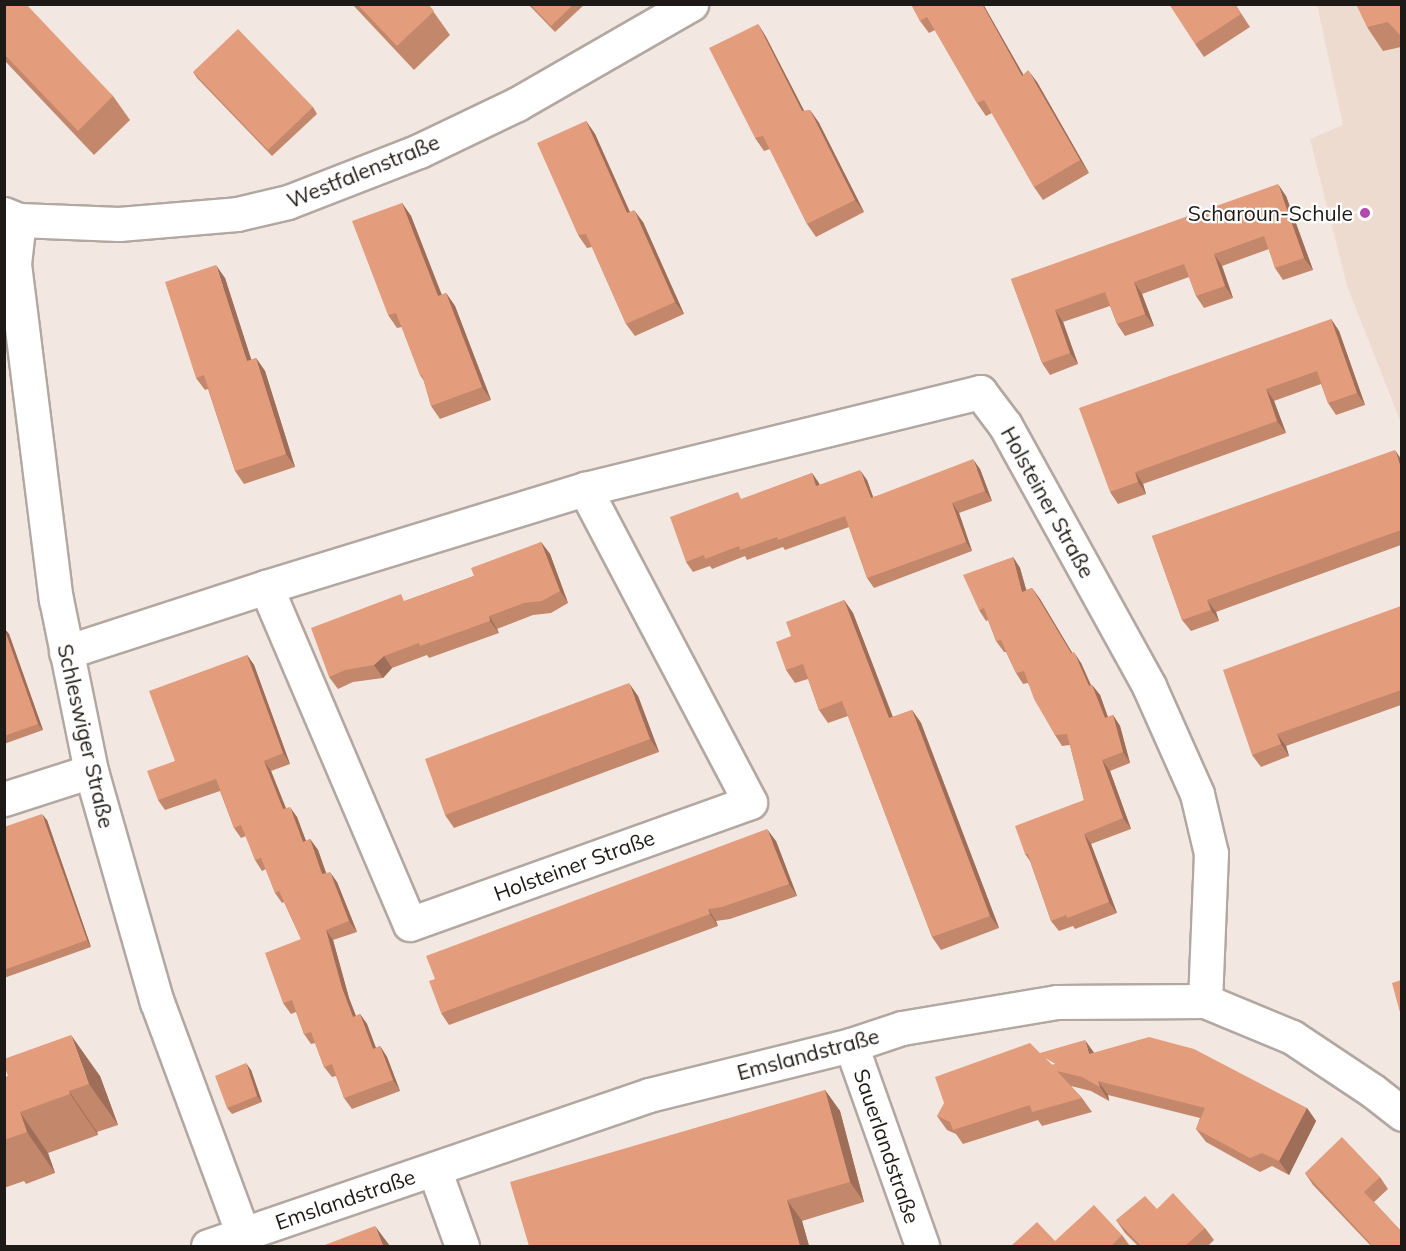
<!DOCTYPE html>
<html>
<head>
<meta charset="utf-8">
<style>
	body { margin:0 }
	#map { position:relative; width:1406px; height:1251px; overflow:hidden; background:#f3e8e1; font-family:Mulish,sans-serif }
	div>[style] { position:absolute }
	.built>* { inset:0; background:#eedbd0 }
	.roads { filter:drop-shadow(2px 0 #b2a7a1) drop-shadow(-2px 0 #b2a7a1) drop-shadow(0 2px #b2a7a1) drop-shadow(0 -2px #b2a7a1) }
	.street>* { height:33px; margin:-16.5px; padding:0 16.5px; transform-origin:16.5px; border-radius:16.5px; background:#fff }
	.wall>* { inset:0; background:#c3876c }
	.shaded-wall>* { inset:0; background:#9f6e58 }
	.building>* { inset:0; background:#e39d7d }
	.dots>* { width:16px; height:16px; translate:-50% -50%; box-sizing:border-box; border:3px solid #fff; border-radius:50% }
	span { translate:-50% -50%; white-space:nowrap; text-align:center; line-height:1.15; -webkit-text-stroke:4.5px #fff; paint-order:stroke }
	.street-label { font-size:21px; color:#1d1916 }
	.poi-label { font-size:21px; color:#1d1916 }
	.right { translate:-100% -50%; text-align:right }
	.frame { position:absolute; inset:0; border:6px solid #1d1916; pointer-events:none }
</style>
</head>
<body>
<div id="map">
	<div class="built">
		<div style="clip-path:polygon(1317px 5px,1401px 5px,1401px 423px,1347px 286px,1310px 139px,1343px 125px)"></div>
	</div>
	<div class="roads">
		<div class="street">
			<div style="left:4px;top:214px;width:16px;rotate:22deg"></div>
			<div style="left:19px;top:220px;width:100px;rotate:2.3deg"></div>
			<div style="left:119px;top:224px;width:118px;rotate:-4.8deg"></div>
			<div style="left:237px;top:214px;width:52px;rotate:-13.2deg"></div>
			<div style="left:288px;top:202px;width:141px;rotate:-21.3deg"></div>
			<div style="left:419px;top:151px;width:109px;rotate:-25.6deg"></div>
			<div style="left:517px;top:104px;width:201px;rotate:-29.9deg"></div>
			<div style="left:19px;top:220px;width:44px;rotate:96.5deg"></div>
			<div style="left:14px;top:264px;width:338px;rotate:82.9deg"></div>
			<div style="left:56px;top:599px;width:176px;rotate:78.5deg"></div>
			<div style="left:91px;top:771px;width:240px;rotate:74.1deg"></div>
			<div style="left:157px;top:1002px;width:247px;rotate:69.7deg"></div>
			<div style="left:266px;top:587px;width:366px;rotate:66.9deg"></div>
			<div style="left:410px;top:924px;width:361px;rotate:-19.7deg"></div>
			<div style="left:750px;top:802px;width:354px;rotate:-117.8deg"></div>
			<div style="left:66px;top:652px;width:210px;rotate:-18deg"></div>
			<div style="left:266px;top:587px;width:334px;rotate:-17.1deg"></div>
			<div style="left:585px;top:489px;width:407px;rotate:-13.8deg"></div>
			<div style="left:980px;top:392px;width:41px;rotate:52.9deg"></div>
			<div style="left:1005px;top:425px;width:298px;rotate:61.1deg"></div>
			<div style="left:1149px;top:686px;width:118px;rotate:66deg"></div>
			<div style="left:1197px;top:794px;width:61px;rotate:76.7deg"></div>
			<div style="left:1211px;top:853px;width:148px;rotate:92.3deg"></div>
			<div style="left:4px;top:799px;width:91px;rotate:-17.8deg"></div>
			<div style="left:851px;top:1045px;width:213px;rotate:70.5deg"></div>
			<div style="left:434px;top:1169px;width:82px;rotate:70deg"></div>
			<div style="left:208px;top:1246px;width:466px;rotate:-18.9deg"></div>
			<div style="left:649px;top:1095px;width:208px;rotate:-13.9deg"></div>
			<div style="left:851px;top:1045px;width:54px;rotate:-18.4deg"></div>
			<div style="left:902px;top:1028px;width:157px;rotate:-9.5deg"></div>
			<div style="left:1057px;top:1002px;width:148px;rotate:-0.4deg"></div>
			<div style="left:1205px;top:1001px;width:94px;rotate:22.5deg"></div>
			<div style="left:1292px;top:1037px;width:97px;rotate:33.7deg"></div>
			<div style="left:1373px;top:1091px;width:37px;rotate:38deg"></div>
		</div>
	</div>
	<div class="wall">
		<div style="clip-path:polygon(4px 4px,113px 96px,130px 120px,94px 155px,4px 60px)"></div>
		<div style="clip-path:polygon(352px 4px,428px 4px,450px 35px,414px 70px)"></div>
		<div style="clip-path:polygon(528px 4px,585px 4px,555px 32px)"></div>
		<div style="clip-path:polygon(911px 4px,983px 4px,1023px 75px,1037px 82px,1089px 173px,1043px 200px,1034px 187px,992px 113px,986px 116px,977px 103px,935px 30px,929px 33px,920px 21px)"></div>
		<div style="clip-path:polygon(1235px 4px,1250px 27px,1204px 57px,1195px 44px)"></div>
		<div style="clip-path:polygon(1401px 4px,1401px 47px,1383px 51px,1367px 27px)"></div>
		<div style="clip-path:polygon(758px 24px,766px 37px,804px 111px,810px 110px,819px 123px,864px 212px,816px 237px,807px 224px,770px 149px,764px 151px,755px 138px)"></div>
		<div style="clip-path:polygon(193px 72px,313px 107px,317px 114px,272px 156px,197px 78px)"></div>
		<div style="clip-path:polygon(586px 121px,595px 134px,630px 212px,643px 222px,684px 314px,635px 336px,626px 324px,592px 247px,587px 248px,578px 235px)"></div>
		<div style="clip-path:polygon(1286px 196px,1313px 270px,1283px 280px,1275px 268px,1269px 249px,1222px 266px,1233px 298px,1204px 308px,1196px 296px,1189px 277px,1142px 294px,1154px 326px,1125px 336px,1117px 324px,1110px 306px,1063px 322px,1078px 364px,1050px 375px,1042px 363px,1011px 279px)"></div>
		<div style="clip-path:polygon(402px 203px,411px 216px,442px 295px,446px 293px,455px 306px,491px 400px,440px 419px,431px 406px,424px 381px,420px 375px,402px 327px,397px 328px,388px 315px)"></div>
		<div style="clip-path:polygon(225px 278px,251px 360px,256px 358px,265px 371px,295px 467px,244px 484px,235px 471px,208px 389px,205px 390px,196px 378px)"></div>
		<div style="clip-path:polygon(1331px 319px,1339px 331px,1365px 405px,1336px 415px,1328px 403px,1321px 384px,1274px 401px,1286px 433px,1143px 484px,1146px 494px,1118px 504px,1110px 492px)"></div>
		<div style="clip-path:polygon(1401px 459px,1401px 545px,1216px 612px,1219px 621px,1191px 631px,1182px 620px,1152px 536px)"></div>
		<div style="clip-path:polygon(980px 469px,992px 501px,959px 513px,972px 551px,874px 588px,867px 578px,849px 527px,785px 550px,783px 547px,747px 560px,745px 556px,712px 569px,710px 566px,693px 572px,686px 562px,743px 499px,812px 473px,819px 485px,867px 480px,873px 497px)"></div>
		<div style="clip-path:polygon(541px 542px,550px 554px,568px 603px,551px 613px,533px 615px,497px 629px,499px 633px,429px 658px,427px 655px,392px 668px,383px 678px,353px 682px,338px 689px,329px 677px,405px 601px,474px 576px)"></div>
		<div style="clip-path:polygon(1013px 557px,1020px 568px,1026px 590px,1032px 588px,1040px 599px,1072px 653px,1081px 663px,1091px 685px,1092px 685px,1100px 695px,1108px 717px,1113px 715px,1120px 726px,1130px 763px,1110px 771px,1131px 829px,1091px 844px,1117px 913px,1075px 929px,1073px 926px,1059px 931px,1051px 921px,1030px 861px,1025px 854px,1084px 800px,1070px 745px,1062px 746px,1055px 735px,1028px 683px,1023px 684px,1016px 673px,1006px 652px,1004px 652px,996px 641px,988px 620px,986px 621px,979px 610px)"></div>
		<div style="clip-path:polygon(844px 600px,853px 613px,893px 717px,912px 710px,921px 723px,999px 928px,941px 950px,932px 937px,848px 716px,828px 723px,819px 710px,808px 679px,795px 683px,786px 670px,791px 636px)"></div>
		<div style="clip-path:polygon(1401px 606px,1401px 705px,1286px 746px,1289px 756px,1261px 767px,1252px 755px)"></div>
		<div style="clip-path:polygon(4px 628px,9px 634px,43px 730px,4px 744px)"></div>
		<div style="clip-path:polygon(247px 655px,254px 665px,290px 764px,271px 771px,286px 808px,297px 817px,306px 841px,310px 839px,318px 850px,326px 873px,337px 882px,357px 932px,333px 940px,349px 998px,356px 1016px,360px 1014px,367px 1024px,376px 1048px,380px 1046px,387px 1057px,400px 1091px,352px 1109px,344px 1098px,336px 1076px,332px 1077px,324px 1067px,315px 1043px,311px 1044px,304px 1034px,296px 1012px,291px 1014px,283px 1003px,301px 939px,284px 902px,282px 903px,275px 893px,266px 869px,262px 871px,255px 860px,246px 836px,241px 838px,234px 828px,220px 791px,165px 810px,158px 800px,175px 761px)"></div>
		<div style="clip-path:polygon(638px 696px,659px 752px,454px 828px,445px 815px)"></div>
		<div style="clip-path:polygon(47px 820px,91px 947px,4px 978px,4px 827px)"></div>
		<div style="clip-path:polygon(776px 841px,797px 896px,730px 919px,716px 921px,718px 926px,449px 1025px,441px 1013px)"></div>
		<div style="clip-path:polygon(evenodd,1040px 1053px,1094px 1053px,1307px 1108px,1316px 1121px,1289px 1175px,1272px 1166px,1260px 1172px,1206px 1142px,1196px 1129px,1200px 1118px,1108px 1095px,1109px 1101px,1091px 1091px,1071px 1086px,1082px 1098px,1092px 1112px,1042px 1126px,1038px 1120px,963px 1144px,956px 1134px,947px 1130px,937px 1116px,1040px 1053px,1044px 1057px,1056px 1064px,1052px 1065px,1044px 1057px)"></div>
		<div style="clip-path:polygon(251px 1070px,262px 1102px,232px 1114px,227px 1108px)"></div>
		<div style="clip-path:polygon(100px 1076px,118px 1125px,97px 1132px,98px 1135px,48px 1153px,55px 1173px,26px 1184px,24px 1181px,4px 1188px,4px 1077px)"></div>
		<div style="clip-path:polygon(825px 1090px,840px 1111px,864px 1202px,802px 1221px,809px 1246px,529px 1246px)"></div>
		<div style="clip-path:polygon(1305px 1173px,1380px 1177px,1388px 1189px,1374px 1202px,1401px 1231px,1370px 1245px,1313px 1185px)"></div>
		<div style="clip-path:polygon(1157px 1209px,1205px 1228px,1214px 1240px,1208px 1246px,1138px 1246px,1125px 1233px,1116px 1220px)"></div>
		<div style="clip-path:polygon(1122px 1235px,1130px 1246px,1011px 1246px,1055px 1241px)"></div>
	</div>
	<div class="shaded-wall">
		<div style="clip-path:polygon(982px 4px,983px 4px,1031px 88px,1022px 76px)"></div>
		<div style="clip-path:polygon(758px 24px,766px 37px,811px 124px,802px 111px)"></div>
		<div style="clip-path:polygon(1028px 70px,1037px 82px,1089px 173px,1080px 160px)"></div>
		<div style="clip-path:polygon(810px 110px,819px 123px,864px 212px,855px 200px)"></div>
		<div style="clip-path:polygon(586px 121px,595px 134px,636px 226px,627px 213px)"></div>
		<div style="clip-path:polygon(1278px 184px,1286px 196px,1313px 270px,1304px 258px)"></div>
		<div style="clip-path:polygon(402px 203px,411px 216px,447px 309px,438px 296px)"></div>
		<div style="clip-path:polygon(634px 210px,643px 222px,684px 314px,675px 302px)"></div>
		<div style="clip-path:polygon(1214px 254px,1222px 266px,1233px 298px,1225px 286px)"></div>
		<div style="clip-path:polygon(216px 265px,225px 278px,256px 374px,247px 361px)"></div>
		<div style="clip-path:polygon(1134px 282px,1142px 294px,1154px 326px,1145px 314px)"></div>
		<div style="clip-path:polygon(446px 293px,455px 306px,491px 400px,482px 387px)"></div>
		<div style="clip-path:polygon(1055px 310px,1063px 322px,1078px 364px,1070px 353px)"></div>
		<div style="clip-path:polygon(1331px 319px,1339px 331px,1365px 405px,1357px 393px)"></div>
		<div style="clip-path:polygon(256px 358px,265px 371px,295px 467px,286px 454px)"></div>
		<div style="clip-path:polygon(1266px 389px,1274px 401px,1286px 433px,1277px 421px)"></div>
		<div style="clip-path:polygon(1395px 450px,1401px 459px,1401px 468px)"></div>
		<div style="clip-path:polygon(973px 459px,980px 469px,992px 501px,985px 491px)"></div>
		<div style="clip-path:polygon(860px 470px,867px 480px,877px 508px,871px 498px)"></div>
		<div style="clip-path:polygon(1135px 472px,1143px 484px,1146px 494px,1138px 482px)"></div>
		<div style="clip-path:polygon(812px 473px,819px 483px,823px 496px,816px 486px)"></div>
		<div style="clip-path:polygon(952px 503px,959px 513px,972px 551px,966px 542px)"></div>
		<div style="clip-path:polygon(541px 542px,550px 554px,568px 603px,560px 591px)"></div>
		<div style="clip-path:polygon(1013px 557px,1020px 568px,1030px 603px,1022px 592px)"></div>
		<div style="clip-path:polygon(1032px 588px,1040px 599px,1079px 664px,1071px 653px)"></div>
		<div style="clip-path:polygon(844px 600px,853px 613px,898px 731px,889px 718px)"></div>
		<div style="clip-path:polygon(1207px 600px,1216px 612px,1219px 621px,1211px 610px)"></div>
		<div style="clip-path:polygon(489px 616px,497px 629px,499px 633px,490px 621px)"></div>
		<div style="clip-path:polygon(4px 628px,9px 634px,43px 730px,38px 724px)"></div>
		<div style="clip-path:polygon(1074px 652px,1081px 663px,1096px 697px,1089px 686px)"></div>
		<div style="clip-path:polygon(247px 655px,254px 665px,290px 764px,283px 753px)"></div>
		<div style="clip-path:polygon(384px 656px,392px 668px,383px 678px,374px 665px)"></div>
		<div style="clip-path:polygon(629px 683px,638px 696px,659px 752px,650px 739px)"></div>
		<div style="clip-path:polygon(1092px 685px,1100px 695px,1112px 729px,1105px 718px)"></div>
		<div style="clip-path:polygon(912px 710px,921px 723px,999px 928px,990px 916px)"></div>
		<div style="clip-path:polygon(1113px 715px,1120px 726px,1130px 763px,1123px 752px)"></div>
		<div style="clip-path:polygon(1277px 734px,1286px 746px,1289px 756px,1281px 744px)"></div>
		<div style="clip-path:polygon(1102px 760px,1110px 771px,1131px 829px,1123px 818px)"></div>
		<div style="clip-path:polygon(264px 761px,271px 771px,290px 819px,283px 809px)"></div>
		<div style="clip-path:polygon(290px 807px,297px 817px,310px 852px,303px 842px)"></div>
		<div style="clip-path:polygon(42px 814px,47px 820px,91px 947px,87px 940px)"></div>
		<div style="clip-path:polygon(767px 829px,776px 841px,797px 896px,789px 884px)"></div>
		<div style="clip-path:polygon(1084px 834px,1091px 844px,1117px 913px,1109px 902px)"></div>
		<div style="clip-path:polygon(310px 839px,318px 850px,330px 884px,322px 874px)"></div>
		<div style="clip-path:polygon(330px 872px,337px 882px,357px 932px,349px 921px)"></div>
		<div style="clip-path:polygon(708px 909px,716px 921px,718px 926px,710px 914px)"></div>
		<div style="clip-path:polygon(326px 930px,333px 940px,349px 998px,360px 1027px,353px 1017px,342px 988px)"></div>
		<div style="clip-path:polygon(360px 1014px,367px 1024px,380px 1059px,373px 1049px)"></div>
		<div style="clip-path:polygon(71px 1035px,100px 1076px,118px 1125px,89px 1084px)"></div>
		<div style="clip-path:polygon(1085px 1040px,1095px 1054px,1089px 1054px)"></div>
		<div style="clip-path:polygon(380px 1046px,387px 1057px,400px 1091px,393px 1080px)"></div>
		<div style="clip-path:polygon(246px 1063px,251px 1070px,262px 1102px,257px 1096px)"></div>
		<div style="clip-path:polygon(1098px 1081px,1108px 1095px,1109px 1101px,1100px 1087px)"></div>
		<div style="clip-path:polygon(825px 1090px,840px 1111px,864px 1202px,850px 1182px)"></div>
		<div style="clip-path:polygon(69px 1091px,97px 1132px,98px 1135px,70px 1094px)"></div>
		<div style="clip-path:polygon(1307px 1108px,1316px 1121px,1289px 1175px,1279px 1161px)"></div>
		<div style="clip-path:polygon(20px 1112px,48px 1153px,55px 1173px,27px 1132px)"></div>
		<div style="clip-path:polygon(787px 1200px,802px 1221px,809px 1246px,800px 1246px)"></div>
		<div style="clip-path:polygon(375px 1226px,390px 1246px,383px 1246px)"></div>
	</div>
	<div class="building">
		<div style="clip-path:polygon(4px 4px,26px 4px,113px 96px,78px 131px,4px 54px)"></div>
		<div style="clip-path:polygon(357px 4px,428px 4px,434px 11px,397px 46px)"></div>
		<div style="clip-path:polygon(530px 4px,574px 4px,551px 26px)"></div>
		<div style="clip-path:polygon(911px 4px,982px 4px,1022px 76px,1028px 70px,1080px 160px,1034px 187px,984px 100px,977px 103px,927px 17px,920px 21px)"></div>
		<div style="clip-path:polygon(1169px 4px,1234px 4px,1241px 14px,1195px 44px)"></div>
		<div style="clip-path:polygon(1356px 4px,1401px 4px,1401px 36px,1388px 22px,1367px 27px)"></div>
		<div style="clip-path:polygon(758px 24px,802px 111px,810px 110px,855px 200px,807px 224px,763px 136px,755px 138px,709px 48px)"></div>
		<div style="clip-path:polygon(238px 29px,313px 107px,268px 150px,193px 72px)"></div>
		<div style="clip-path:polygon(586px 121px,627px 213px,634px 210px,675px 302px,626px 324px,586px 234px,578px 235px,537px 143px)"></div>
		<div style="clip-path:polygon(1278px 184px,1304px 258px,1275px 268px,1264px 236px,1214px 254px,1225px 286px,1196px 296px,1184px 264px,1134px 282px,1145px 314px,1117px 324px,1105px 292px,1055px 310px,1070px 353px,1042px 363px,1011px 279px)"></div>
		<div style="clip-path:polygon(402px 203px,438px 296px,446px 293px,482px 387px,431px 406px,422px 375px,420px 375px,396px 313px,388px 315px,352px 221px)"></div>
		<div style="clip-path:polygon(216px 265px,247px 361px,256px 358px,286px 454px,235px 471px,204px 375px,196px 378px,165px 282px)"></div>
		<div style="clip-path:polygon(1331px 319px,1357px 393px,1328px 403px,1317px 371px,1266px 389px,1277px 421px,1135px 472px,1138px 482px,1110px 492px,1079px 408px)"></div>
		<div style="clip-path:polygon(1395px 450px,1401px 468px,1401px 530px,1207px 600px,1211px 610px,1182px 620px,1152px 536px)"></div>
		<div style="clip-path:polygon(973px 459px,985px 491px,952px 503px,966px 542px,867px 578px,845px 516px,778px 540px,777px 537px,740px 550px,739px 546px,705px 559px,704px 555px,686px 562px,670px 517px,738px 492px,741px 499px,812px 473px,816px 486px,860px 470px,871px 498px)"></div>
		<div style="clip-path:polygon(541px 542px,560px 591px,542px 601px,524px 603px,489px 616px,490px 621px,420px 646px,419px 643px,384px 656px,374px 665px,345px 670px,329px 677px,311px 628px,401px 594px,404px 601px,474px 576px,471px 568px)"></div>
		<div style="clip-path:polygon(1013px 557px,1022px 592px,1032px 588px,1071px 653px,1074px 652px,1089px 686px,1092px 685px,1105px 718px,1113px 715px,1123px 752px,1102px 760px,1123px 818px,1084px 834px,1109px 902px,1067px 918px,1066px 915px,1051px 921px,1028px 854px,1025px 854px,1015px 826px,1084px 800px,1067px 734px,1055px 735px,1034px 699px,1024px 671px,1016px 673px,1001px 640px,996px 641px,984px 608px,979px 610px,963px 575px)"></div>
		<div style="clip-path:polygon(844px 600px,889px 718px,912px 710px,990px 916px,932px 937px,842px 701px,819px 710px,803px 664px,786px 670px,776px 642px,791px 636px,786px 622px)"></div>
		<div style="clip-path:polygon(1401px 606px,1401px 690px,1277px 734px,1281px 744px,1252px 755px,1223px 670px)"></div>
		<div style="clip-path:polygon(4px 628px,38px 724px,4px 736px)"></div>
		<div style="clip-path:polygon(247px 655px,283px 753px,264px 761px,283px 809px,290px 807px,303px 842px,310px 839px,322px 874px,330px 872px,349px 921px,326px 930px,342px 988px,353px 1017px,360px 1014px,373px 1049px,380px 1046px,393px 1080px,344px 1098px,332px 1064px,324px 1067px,311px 1032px,304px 1034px,292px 1000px,283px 1003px,265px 953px,301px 939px,279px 891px,275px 893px,261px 858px,255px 860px,241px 825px,234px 828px,216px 779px,158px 800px,147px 771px,175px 761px,149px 691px)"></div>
		<div style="clip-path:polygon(629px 683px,650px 739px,445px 815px,425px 759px)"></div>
		<div style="clip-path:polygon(42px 814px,87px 940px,4px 970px,4px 827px)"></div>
		<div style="clip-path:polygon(767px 829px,789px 884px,722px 907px,708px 909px,710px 914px,441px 1013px,429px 981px,435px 979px,426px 956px)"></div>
		<div style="clip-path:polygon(1401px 980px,1401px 1016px,1392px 983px)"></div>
		<div style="clip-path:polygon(71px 1035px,89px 1084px,69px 1091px,70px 1094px,20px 1112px,27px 1132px,4px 1140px,4px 1077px,8px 1076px,4px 1065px,4px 1059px)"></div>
		<div style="clip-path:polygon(evenodd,1149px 1037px,1194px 1049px,1307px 1108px,1279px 1161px,1262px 1153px,1250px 1158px,1196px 1129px,1205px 1108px,1098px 1081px,1100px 1087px,1082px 1077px,1057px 1071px,1082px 1098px,1032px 1112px,1030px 1105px,953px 1130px,950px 1122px,937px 1116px,944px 1103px,935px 1077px,1030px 1043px,1040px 1053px,1085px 1040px,1089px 1054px,1149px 1037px,1044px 1057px,1056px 1064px,1052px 1065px,1044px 1057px)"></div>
		<div style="clip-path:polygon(246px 1063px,257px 1096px,227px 1108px,215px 1076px)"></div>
		<div style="clip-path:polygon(825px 1090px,850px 1182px,787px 1200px,800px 1246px,529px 1246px,510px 1182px)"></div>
		<div style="clip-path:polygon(1342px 1137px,1380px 1177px,1364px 1192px,1401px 1231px,1401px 1246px,1368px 1246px,1371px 1244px,1305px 1173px)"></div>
		<div style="clip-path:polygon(1173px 1193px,1205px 1228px,1185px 1246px,1141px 1246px,1116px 1220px,1145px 1196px,1157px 1209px)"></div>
		<div style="clip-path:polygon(1094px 1205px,1122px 1235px,1111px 1246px,1011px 1246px,1037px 1222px,1055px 1241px)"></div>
		<div style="clip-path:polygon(375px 1226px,383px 1246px,322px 1246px)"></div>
	</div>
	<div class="dots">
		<div style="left:1365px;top:213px;background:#b24aad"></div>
	</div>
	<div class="street-label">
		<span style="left:363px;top:171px;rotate:-22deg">Westfalenstraße</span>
		<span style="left:1048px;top:502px;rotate:61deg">Holsteiner Straße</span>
		<span style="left:86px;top:736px;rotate:77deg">Schleswiger Straße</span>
		<span style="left:574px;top:865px;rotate:-20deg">Holsteiner Straße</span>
		<span style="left:808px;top:1054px;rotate:-15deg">Emslandstraße</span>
		<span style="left:887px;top:1146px;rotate:71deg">Sauerlandstraße</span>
		<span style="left:345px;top:1199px;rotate:-19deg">Emslandstraße</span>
	</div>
	<div class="poi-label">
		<span class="right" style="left:1353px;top:213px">Scharoun-Schule</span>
	</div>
	<div class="frame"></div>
</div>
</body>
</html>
